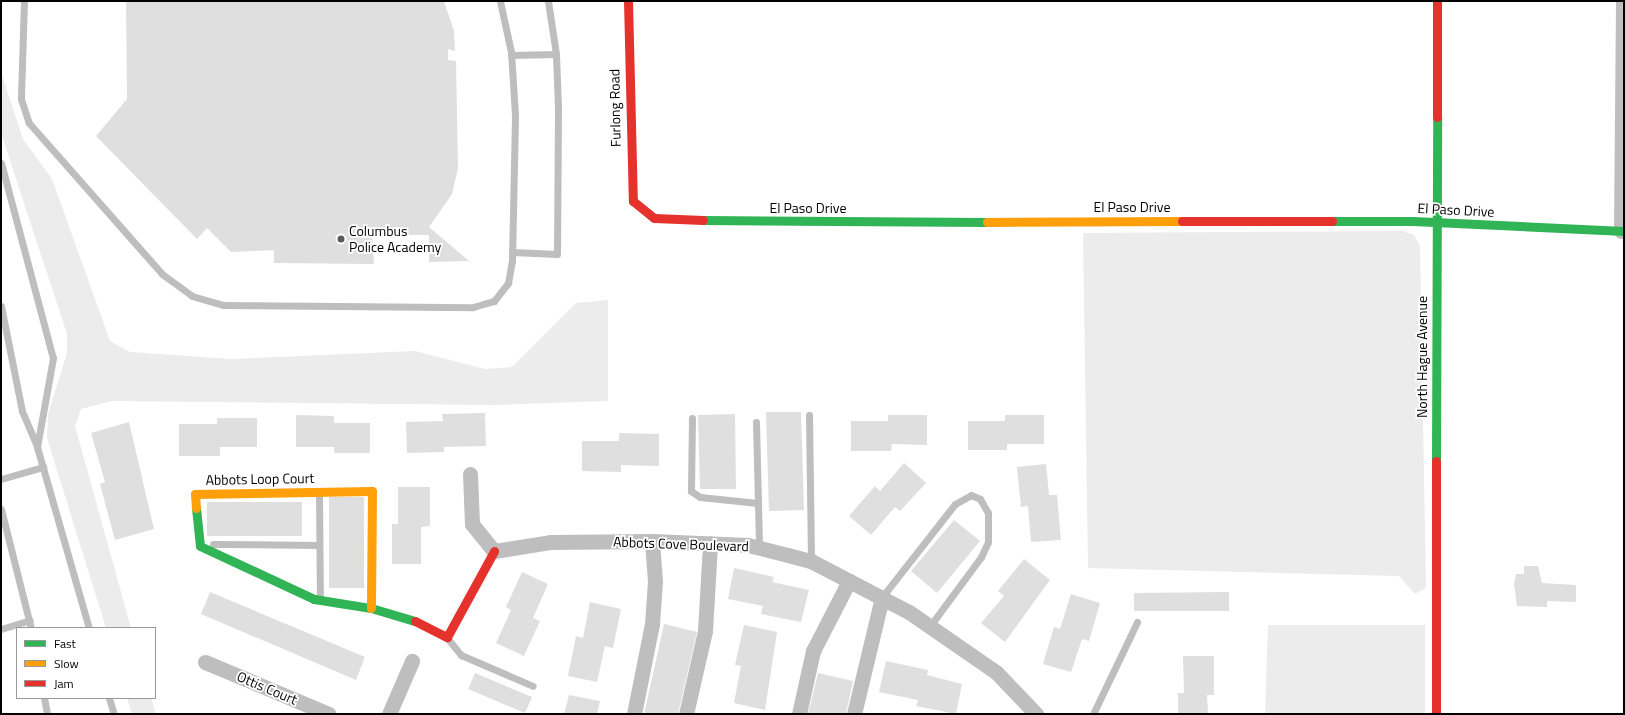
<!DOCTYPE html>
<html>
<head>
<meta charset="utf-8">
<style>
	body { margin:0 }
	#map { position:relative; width:1625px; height:715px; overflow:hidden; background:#fff; font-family:"Titillium Web",sans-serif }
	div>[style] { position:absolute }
	.green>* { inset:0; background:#ececec }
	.building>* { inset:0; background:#dfdfdf }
	.lane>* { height:7px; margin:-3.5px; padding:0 3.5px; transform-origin:3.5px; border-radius:3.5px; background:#bebebe }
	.street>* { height:15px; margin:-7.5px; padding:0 7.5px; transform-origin:7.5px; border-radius:7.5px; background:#bebebe }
	.fast>* { height:9px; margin:-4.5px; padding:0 4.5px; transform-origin:4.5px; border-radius:4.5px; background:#30b455 }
	.slow>* { height:9px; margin:-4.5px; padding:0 4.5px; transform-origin:4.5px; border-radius:4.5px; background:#ff9f0a }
	.jam>* { height:9px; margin:-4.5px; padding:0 4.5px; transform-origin:4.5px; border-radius:4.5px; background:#e5322d }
	.dots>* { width:11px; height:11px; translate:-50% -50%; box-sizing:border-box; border:2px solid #fff; border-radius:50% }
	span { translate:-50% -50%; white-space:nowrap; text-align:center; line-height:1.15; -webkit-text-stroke:3.5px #fff; paint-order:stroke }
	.street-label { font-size:14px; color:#000 }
	.poi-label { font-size:14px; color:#000 }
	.left { translate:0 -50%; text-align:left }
	.frame { position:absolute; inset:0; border:2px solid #000; pointer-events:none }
	.legend { position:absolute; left:16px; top:627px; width:140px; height:72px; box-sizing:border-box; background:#fff; border:1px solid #999; margin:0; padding:5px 7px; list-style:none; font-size:12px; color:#000 }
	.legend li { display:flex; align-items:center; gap:8px; height:20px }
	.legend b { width:20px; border:1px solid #999 }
</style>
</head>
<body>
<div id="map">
	<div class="green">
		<div style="clip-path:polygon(1px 72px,23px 139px,52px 179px,110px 341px,130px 352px,231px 359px,415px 351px,485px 369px,512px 367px,576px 303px,608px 300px,608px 401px,496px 405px,112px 401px,81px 409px,75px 426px,131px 628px,106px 628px,47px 438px,48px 414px,67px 353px,67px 334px,1px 133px)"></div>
		<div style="clip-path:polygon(1403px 231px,1414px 235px,1420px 246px,1426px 588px,1415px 594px,1399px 576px,1088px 568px,1083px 233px)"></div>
		<div style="clip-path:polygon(1268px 625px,1425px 625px,1425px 714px,1265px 714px)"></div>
		<div style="clip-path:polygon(127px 698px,151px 698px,156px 714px,132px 714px)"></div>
	</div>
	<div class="building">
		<div style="clip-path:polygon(126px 1px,444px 1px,454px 31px,455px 51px,448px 49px,448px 60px,456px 61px,458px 168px,452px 194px,429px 227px,469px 261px,429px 262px,429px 235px,372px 235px,374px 264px,274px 263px,274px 250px,231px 252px,207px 228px,197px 239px,96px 136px,127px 99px)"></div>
		<div style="clip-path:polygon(766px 412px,801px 412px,804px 510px,769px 511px)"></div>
		<div style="clip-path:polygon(485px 413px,486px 446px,444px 447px,444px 452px,407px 453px,406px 422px,443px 421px,442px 414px)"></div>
		<div style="clip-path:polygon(735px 414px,736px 489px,700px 489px,698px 415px)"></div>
		<div style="clip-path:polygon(296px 415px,334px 416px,334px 423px,370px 423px,370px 453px,334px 453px,334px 447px,296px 447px)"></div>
		<div style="clip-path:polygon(888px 415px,927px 415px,927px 445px,892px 444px,891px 451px,851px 451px,851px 421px,888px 421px)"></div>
		<div style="clip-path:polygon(1005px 415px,1044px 415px,1044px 444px,1007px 444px,1007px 450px,968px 450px,968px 421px,1005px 421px)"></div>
		<div style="clip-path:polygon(217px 418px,257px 418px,257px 447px,220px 447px,220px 456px,179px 456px,179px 424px,217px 424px)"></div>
		<div style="clip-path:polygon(129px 422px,154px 529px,115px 540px,100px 484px,105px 482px,91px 433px)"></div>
		<div style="clip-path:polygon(619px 433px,659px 434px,659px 466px,621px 465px,621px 472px,582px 471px,582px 441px,619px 441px)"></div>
		<div style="clip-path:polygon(904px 463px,926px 483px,900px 511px,895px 507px,871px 535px,849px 516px,875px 486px,880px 491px)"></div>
		<div style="clip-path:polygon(1046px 464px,1049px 495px,1057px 495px,1061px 540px,1031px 542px,1028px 506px,1021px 507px,1017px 467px)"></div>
		<div style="clip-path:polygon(398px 487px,430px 487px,430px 526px,421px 527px,421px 564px,392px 564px,392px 524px,398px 524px)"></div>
		<div style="clip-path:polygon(329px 497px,364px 497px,364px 588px,329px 588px)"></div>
		<div style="clip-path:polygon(207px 502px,302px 502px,302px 536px,207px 536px)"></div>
		<div style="clip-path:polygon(954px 520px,980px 541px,937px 593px,911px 571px)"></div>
		<div style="clip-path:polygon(1024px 559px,1050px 580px,1005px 642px,981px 623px,1004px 596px,998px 591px)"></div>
		<div style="clip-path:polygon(1524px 566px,1538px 566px,1542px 583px,1576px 585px,1576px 602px,1547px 601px,1547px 607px,1517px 606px,1514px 584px,1516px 574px,1524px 574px)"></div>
		<div style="clip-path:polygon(734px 568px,774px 577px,772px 582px,809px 590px,801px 622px,761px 614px,763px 606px,728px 599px)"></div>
		<div style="clip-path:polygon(522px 572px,548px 584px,533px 618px,540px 621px,524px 656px,496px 643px,511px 610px,506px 607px)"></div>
		<div style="clip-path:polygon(210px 592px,365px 657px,356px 680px,201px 614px)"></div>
		<div style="clip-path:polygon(1229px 592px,1229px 611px,1134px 611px,1134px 593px)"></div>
		<div style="clip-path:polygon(1071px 594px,1100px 603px,1089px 641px,1082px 639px,1071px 672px,1043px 664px,1054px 627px,1060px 629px)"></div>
		<div style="clip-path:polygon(590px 602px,621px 609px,613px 648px,605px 646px,597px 682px,568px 676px,576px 636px,583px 638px)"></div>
		<div style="clip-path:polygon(664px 624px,697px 632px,678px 714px,644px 714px)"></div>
		<div style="clip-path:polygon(744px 625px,777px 632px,765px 710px,734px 703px,741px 666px,735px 665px)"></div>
		<div style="clip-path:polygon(1183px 656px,1214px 656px,1214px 695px,1207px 695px,1208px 714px,1178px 714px,1178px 693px,1184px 693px)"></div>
		<div style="clip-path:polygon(886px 661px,928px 670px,927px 675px,962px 684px,956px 714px,916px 706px,918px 700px,879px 692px)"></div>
		<div style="clip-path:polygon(475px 673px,532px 697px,525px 713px,468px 689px)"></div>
		<div style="clip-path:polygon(818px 673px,853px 681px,846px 714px,808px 714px)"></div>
		<div style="clip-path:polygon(569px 695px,600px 701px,597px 714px,564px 714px)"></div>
	</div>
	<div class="lane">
		<div style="left:24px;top:1px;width:98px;rotate:91.8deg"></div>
		<div style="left:21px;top:99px;width:25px;rotate:72deg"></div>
		<div style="left:29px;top:123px;width:201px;rotate:48.6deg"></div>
		<div style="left:162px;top:274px;width:37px;rotate:36deg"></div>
		<div style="left:192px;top:296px;width:32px;rotate:16deg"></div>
		<div style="left:223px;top:305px;width:250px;rotate:0.5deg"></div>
		<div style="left:473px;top:307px;width:22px;rotate:-16deg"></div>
		<div style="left:494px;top:301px;width:23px;rotate:-52deg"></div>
		<div style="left:508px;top:283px;width:22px;rotate:-80deg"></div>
		<div style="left:512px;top:261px;width:146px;rotate:-88.8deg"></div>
		<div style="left:515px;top:115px;width:63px;rotate:-93.6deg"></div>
		<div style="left:511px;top:52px;width:52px;rotate:-102.2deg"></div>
		<div style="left:511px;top:55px;width:45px;rotate:-1.3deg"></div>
		<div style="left:1px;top:163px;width:202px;rotate:75.1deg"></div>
		<div style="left:53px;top:358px;width:90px;rotate:100.2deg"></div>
		<div style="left:37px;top:447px;width:188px;rotate:74deg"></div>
		<div style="left:512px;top:252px;width:45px;rotate:2.5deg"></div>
		<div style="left:557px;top:254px;width:147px;rotate:-89.6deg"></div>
		<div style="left:558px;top:107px;width:53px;rotate:-92.2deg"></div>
		<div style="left:556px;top:54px;width:54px;rotate:-98.6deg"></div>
		<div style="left:1px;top:306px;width:107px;rotate:78.7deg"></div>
		<div style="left:22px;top:411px;width:39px;rotate:67deg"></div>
		<div style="left:809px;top:415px;width:146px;rotate:89.2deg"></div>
		<div style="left:692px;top:418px;width:73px;rotate:90.8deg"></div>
		<div style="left:691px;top:491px;width:11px;rotate:34deg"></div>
		<div style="left:700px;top:497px;width:58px;rotate:5.9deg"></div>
		<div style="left:756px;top:422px;width:126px;rotate:88.6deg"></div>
		<div style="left:1px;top:479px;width:44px;rotate:-15.9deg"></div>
		<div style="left:319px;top:493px;width:106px;rotate:89.5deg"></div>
		<div style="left:1px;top:509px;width:123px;rotate:75.9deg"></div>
		<div style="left:213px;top:544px;width:106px;rotate:0.5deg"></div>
		<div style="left:882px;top:597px;width:118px;rotate:-51.9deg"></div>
		<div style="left:955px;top:504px;width:18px;rotate:-29deg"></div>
		<div style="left:971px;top:495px;width:10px;rotate:24deg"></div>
		<div style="left:980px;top:499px;width:16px;rotate:60deg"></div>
		<div style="left:988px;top:513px;width:29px;rotate:90deg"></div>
		<div style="left:988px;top:542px;width:17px;rotate:115deg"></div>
		<div style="left:981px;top:557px;width:86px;rotate:126.5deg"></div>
		<div style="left:1px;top:629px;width:30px;rotate:-17deg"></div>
		<div style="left:448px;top:639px;width:21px;rotate:51deg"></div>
		<div style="left:461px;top:655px;width:78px;rotate:23.3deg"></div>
		<div style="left:44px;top:698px;width:16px;rotate:79deg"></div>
		<div style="left:109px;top:698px;width:17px;rotate:73deg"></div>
		<div style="left:1093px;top:714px;width:102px;rotate:-64.4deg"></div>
	</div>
	<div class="street">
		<div style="left:1621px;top:231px;width:230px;rotate:-89.5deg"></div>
		<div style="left:470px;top:474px;width:50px;rotate:87.7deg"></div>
		<div style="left:472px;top:524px;width:35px;rotate:51deg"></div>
		<div style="left:494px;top:551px;width:58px;rotate:-9deg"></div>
		<div style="left:551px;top:542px;width:101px;rotate:-0.6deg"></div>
		<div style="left:652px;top:541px;width:96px;rotate:2.4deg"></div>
		<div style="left:748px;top:545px;width:41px;rotate:14deg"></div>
		<div style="left:788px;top:555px;width:24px;rotate:15deg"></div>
		<div style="left:811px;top:561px;width:110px;rotate:27.5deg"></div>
		<div style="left:909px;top:612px;width:107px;rotate:34.7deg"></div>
		<div style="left:997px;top:673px;width:57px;rotate:46.4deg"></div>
		<div style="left:205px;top:662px;width:134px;rotate:22.8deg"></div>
		<div style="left:389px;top:714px;width:58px;rotate:-66.5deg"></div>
		<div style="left:634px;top:714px;width:92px;rotate:-78.7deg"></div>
		<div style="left:652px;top:624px;width:43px;rotate:-86deg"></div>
		<div style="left:655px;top:581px;width:40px;rotate:-94.3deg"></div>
		<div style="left:686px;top:714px;width:85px;rotate:-77.1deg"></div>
		<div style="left:705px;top:631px;width:88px;rotate:-86.7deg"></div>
		<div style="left:799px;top:714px;width:65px;rotate:-77.5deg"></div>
		<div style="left:813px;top:651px;width:79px;rotate:-62.8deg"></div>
		<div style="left:854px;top:714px;width:120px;rotate:-76.5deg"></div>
	</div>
	<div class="fast">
		<div style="left:703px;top:220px;width:284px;rotate:0.4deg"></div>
		<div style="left:1332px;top:221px;width:81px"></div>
		<div style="left:1413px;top:221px;width:211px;rotate:2.7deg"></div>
		<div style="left:1436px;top:461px;width:344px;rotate:-89.8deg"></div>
		<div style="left:196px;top:508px;width:38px;rotate:84deg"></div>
		<div style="left:200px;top:546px;width:126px;rotate:24.9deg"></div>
		<div style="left:314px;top:599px;width:58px;rotate:9deg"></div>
		<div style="left:371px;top:608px;width:46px;rotate:16.5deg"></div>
	</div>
	<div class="slow">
		<div style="left:987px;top:222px;width:195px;rotate:-0.3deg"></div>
		<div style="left:196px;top:508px;width:14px;rotate:-94deg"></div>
		<div style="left:195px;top:494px;width:177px;rotate:-1deg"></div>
		<div style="left:372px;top:491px;width:117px;rotate:90.5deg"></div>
	</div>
	<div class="jam">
		<div style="left:628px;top:1px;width:200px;rotate:88.6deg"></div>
		<div style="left:633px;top:201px;width:27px;rotate:39deg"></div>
		<div style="left:654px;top:218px;width:49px;rotate:2.3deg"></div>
		<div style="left:1437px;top:117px;width:116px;rotate:-90deg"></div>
		<div style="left:1182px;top:221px;width:150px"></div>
		<div style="left:415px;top:621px;width:36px;rotate:27deg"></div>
		<div style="left:447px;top:637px;width:98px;rotate:-61.3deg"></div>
		<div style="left:1436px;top:714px;width:253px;rotate:-90deg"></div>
	</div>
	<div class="dots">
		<div style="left:341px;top:239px;background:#595959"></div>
	</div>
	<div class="street-label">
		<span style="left:615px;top:108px;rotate:-91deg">Furlong Road</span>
		<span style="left:1132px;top:207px">El Paso Drive</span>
		<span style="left:808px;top:208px">El Paso Drive</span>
		<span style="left:1456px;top:210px;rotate:3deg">El Paso Drive</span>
		<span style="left:1422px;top:357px;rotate:-90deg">North Hague Avenue</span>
		<span style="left:260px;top:479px;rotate:-1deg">Abbots Loop Court</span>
		<span style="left:681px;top:544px;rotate:2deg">Abbots Cove Boulevard</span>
		<span style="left:267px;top:688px;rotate:23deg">Ottis Court</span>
	</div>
	<div class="poi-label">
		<span class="left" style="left:349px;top:239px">Columbus<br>Police Academy</span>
	</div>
	<div class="frame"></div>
	<ul class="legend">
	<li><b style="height:5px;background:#30b455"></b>Fast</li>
	<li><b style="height:5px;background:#ff9f0a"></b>Slow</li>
	<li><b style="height:5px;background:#e5322d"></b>Jam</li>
	</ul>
</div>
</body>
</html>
